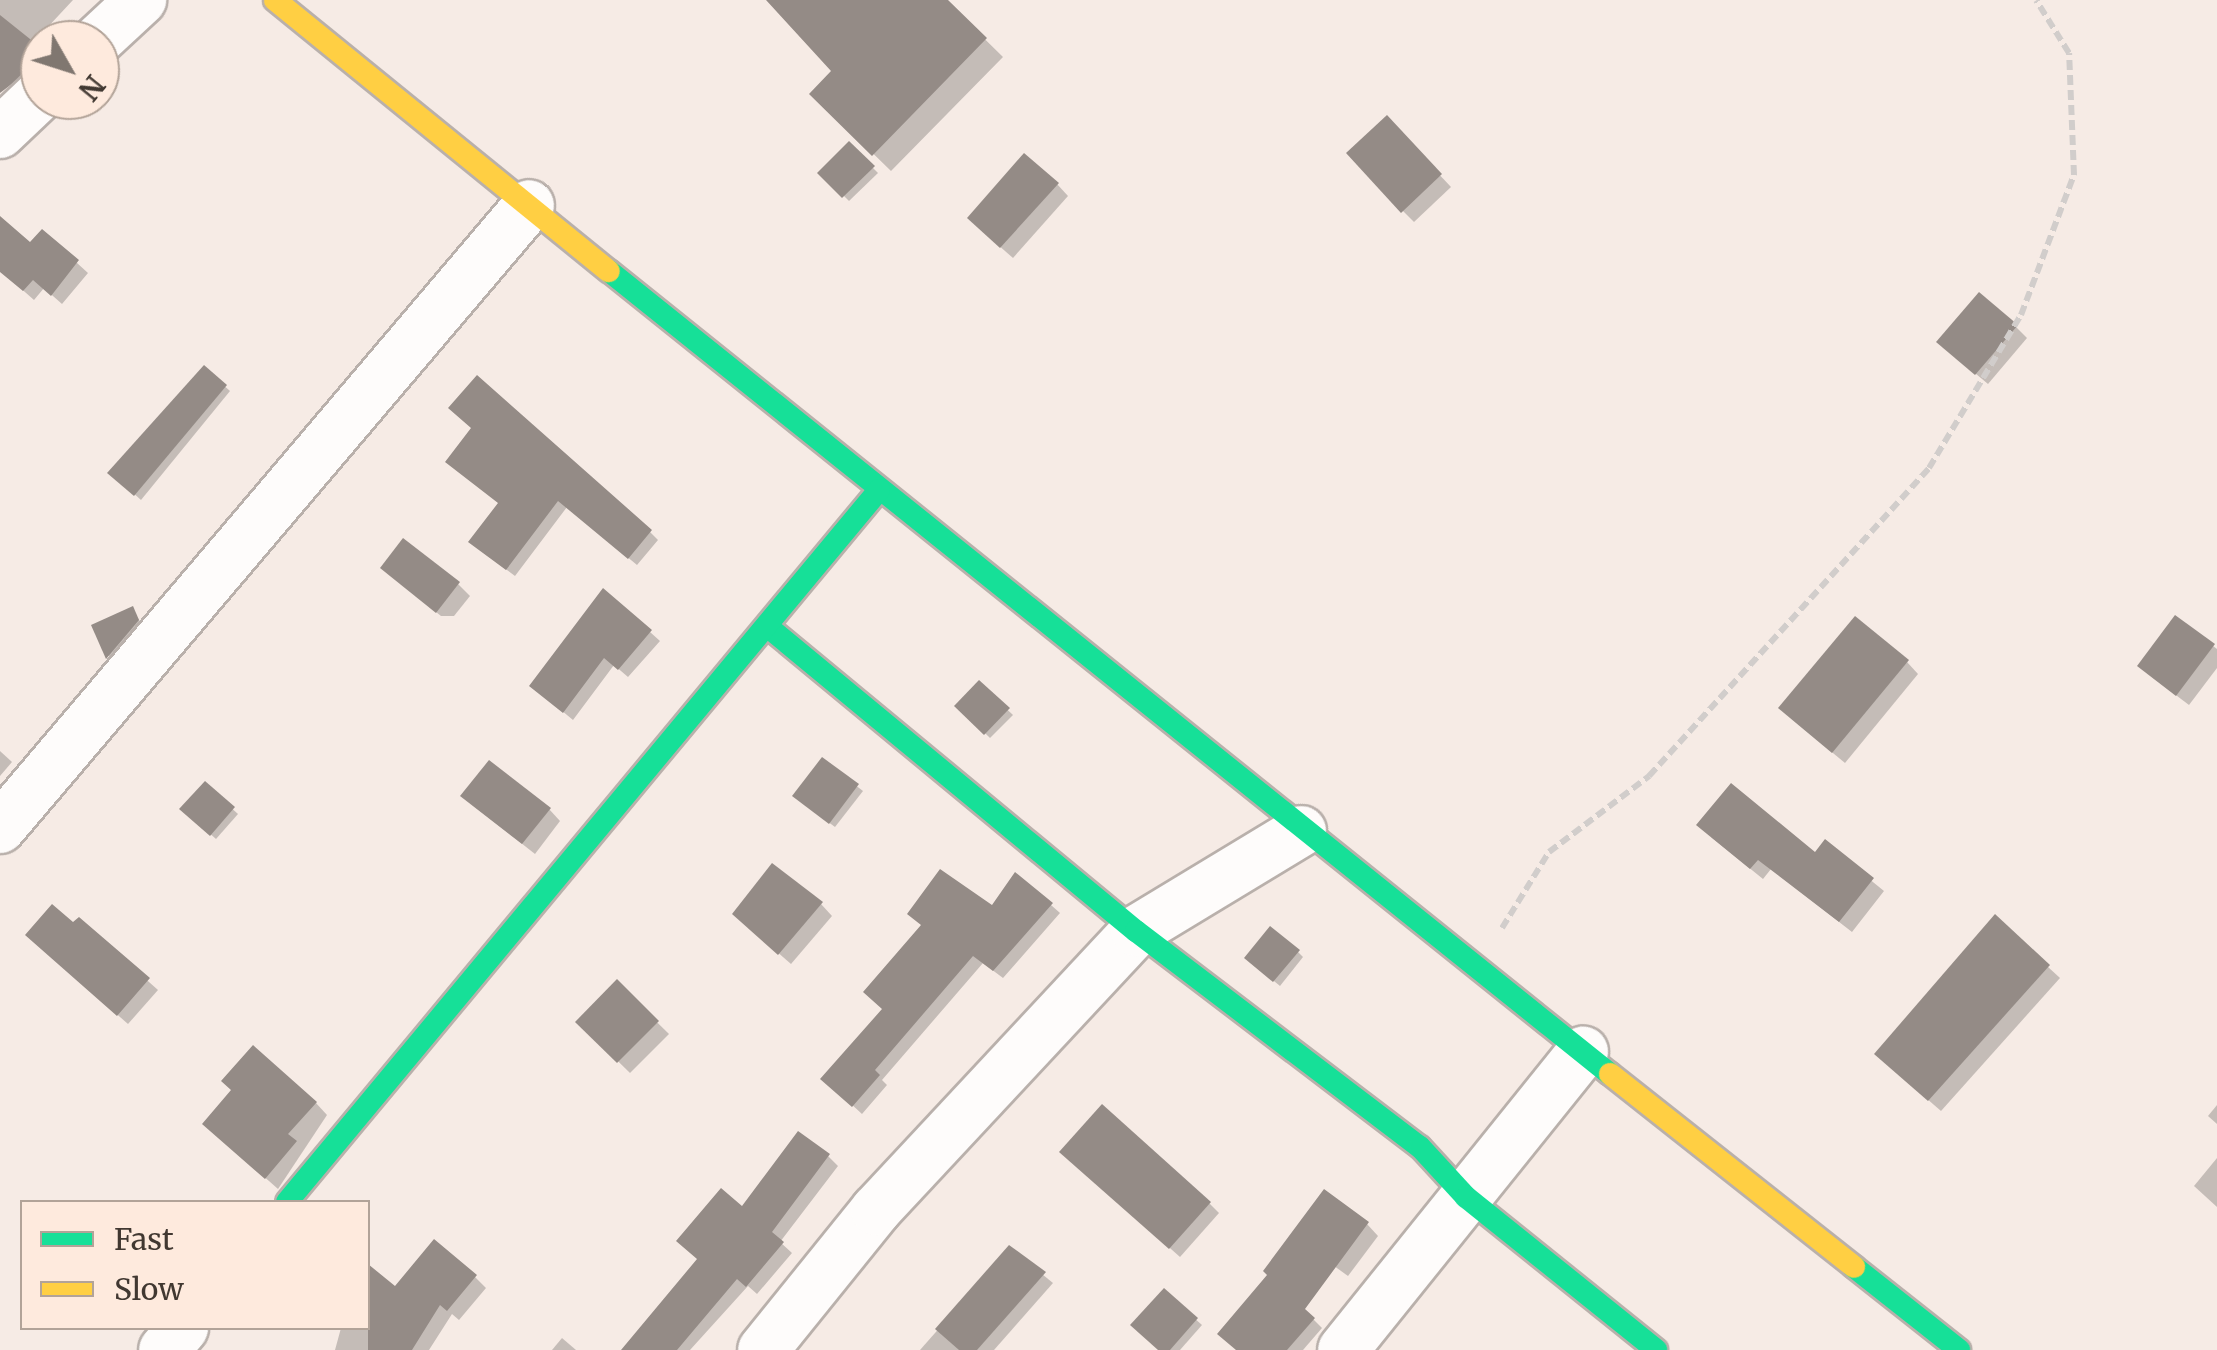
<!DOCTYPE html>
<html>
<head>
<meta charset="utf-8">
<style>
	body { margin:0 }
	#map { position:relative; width:2217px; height:1350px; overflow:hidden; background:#f6ebe5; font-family:Merriweather,serif }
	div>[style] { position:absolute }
	.shadow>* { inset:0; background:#0003 }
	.building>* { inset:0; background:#948b86 }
	.path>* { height:6px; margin-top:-3px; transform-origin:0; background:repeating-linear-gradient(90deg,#d1cdcb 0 10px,transparent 0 15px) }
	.roads { filter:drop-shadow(2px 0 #b9b0ab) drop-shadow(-2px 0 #b9b0ab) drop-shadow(0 2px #b9b0ab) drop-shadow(0 -2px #b9b0ab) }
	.street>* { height:50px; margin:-25px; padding:0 25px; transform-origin:25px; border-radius:25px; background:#fefcfb }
	.fast>* { height:22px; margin:-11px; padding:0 11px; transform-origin:11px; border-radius:11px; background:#16e098 }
	.slow>* { height:22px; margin:-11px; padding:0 11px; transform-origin:11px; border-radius:11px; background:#ffcf43 }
	span { translate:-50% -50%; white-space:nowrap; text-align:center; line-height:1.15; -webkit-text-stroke:10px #feeadd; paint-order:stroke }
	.legend { position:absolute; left:20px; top:1200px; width:350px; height:130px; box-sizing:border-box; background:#feeadd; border:2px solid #b2a398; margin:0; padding:12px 18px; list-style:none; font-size:30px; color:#413831 }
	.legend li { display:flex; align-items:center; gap:20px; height:50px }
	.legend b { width:50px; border:2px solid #b2a398 }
	.north { position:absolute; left:20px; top:20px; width:100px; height:100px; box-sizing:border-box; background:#feeadd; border:2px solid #b2a398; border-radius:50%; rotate:129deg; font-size:28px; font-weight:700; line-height:40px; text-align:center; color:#413831 }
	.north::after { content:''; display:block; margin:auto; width:35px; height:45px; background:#807770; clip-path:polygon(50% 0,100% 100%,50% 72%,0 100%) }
</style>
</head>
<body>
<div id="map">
	<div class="shadow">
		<div style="clip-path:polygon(0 0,73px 0,32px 44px,40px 51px,40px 81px,28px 92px,0 70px)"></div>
		<div style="clip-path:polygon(769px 0,945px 0,1003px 57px,891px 171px,812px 94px,835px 71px)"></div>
		<div style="clip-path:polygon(1387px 119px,1451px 187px,1414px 222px,1403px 211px)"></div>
		<div style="clip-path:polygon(849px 144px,878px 173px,849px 201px,821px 173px)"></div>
		<div style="clip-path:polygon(1057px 184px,1068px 196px,1013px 258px,981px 230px)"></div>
		<div style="clip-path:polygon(43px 232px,88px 273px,62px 304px,44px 288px,34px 300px,0 270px,0 243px,31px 246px)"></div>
		<div style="clip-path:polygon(2016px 327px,2027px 338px,1988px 384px,1951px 353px)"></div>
		<div style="clip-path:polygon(204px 368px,230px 391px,141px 500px,111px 473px)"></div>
		<div style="clip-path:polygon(474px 428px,650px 532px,658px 540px,637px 565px,567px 507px,515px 576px,480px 550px,500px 504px)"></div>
		<div style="clip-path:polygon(395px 579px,458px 584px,470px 596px,454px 616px,441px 616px)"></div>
		<div style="clip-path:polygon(132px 609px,143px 626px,112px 662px,95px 626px)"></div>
		<div style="clip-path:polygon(2176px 618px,2217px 649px,2217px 668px,2189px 705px,2152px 677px)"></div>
		<div style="clip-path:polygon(650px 632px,660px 641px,628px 677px,614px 665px,573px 720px,532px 686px)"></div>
		<div style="clip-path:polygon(1907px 662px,1918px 674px,1845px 763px,1793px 720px)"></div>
		<div style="clip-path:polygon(979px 683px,1013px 715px,990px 738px,957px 706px)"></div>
		<div style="clip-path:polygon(0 751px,12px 762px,0 776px)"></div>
		<div style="clip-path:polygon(823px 760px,863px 791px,835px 827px,800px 801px)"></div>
		<div style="clip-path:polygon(205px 784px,238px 814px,216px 839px,182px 809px)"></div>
		<div style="clip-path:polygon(475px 807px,549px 809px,560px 821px,535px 854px)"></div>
		<div style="clip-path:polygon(1711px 837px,1815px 856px,1825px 843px,1884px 891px,1852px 932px,1771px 869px,1763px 879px)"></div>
		<div style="clip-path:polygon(821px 904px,832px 916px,791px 964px,746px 925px)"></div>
		<div style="clip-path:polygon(1051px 905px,1060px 913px,1003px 978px,983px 963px,882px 1080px,887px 1085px,862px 1114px,824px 1079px,993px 908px)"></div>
		<div style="clip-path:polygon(1995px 918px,2060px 978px,1941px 1111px,1888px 1065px)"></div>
		<div style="clip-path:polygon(79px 920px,158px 990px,128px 1024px,38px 945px)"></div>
		<div style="clip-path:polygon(1298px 952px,1303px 957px,1280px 986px,1252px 963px)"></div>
		<div style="clip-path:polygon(617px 983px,669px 1034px,630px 1073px,578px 1022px)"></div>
		<div style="clip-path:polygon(316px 1103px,327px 1115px,278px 1189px,217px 1135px)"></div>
		<div style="clip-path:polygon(2217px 1105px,2217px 1124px,2208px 1116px)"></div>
		<div style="clip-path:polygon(828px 1156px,838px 1166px,780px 1242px,792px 1253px,757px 1294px,748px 1286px,690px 1350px,625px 1350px,743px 1210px)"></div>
		<div style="clip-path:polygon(2217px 1158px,2217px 1207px,2194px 1186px)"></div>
		<div style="clip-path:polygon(1072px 1161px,1209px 1203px,1219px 1213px,1180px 1257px)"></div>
		<div style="clip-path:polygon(1367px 1224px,1378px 1236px,1348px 1276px,1305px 1245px)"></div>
		<div style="clip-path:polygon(1010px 1248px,1053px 1283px,994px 1350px,920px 1350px)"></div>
		<div style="clip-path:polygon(375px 1273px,395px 1289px,475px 1277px,486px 1288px,459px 1320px,452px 1314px,429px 1350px,335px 1350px,341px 1328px,368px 1328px,368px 1286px)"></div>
		<div style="clip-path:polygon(1270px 1276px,1322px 1328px,1303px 1350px,1239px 1350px)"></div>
		<div style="clip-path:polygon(1164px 1291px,1202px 1325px,1180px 1350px,1161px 1350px)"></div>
		<div style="clip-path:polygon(562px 1338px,576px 1350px,552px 1350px)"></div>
	</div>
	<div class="building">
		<div style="clip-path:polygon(766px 0,948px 0,987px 38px,872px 156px,809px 94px,831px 71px)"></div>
		<div style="clip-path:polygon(0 15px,40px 47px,34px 67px,0 93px)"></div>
		<div style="clip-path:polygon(1387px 115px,1442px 174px,1401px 213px,1346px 153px)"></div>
		<div style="clip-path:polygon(849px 141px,875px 166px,842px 198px,817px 173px)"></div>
		<div style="clip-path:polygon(1024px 153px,1059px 183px,1000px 248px,967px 218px)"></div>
		<div style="clip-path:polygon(0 216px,30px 242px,42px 229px,79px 260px,51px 296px,33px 280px,23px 291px,0 272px)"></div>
		<div style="clip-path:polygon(1979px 292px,2018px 325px,1975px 375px,1936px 342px)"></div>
		<div style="clip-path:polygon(204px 365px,227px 385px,134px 496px,107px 473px)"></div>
		<div style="clip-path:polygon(477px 375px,652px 530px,628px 559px,558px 501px,506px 570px,468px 542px,498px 503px,445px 462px,471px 428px,448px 408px)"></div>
		<div style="clip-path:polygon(403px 538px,460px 582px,436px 613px,380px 568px)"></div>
		<div style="clip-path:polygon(603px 588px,652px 630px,618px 670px,604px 658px,563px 713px,529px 686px)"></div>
		<div style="clip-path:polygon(133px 606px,139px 620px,106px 659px,91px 625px)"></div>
		<div style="clip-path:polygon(2175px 615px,2215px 644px,2176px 696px,2137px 666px)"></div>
		<div style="clip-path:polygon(1855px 616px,1909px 660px,1832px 753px,1778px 708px)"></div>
		<div style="clip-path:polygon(979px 680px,1010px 708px,984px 735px,954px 706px)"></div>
		<div style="clip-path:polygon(822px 757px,859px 784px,829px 824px,792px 796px)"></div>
		<div style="clip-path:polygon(489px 760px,551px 808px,522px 844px,460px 796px)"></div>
		<div style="clip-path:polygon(205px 781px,235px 807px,210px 836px,179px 809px)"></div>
		<div style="clip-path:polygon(1731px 783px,1815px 852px,1825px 839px,1874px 878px,1839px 922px,1758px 860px,1750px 869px,1696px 825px)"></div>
		<div style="clip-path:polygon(772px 863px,823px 902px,778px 955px,732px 914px)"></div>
		<div style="clip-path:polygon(940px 869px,992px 905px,1015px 872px,1053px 903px,993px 971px,973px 956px,875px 1070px,880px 1075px,852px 1107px,820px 1079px,882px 1009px,863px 992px,921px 925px,907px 914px)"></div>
		<div style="clip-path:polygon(52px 904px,73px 922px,79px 917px,150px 978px,117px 1016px,25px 935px)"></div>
		<div style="clip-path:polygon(1995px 914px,2050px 965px,1928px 1101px,1874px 1054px)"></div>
		<div style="clip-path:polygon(1270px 926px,1300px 950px,1273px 982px,1244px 958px)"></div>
		<div style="clip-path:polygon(617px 979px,659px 1021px,617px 1063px,575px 1022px)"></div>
		<div style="clip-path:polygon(253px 1045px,317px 1102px,288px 1134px,297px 1141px,265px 1179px,202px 1124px,231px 1090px,221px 1081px)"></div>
		<div style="clip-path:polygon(1102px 1104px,1211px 1202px,1169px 1249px,1059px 1152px)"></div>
		<div style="clip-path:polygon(798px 1131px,830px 1154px,772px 1232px,784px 1242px,746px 1287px,737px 1279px,677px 1350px,621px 1350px,697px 1259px,676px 1241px,721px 1188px,742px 1206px)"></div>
		<div style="clip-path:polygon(1324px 1189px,1369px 1222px,1305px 1309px,1315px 1318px,1287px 1350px,1236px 1350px,1217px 1334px,1267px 1275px,1263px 1271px)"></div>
		<div style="clip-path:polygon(434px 1239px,477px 1275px,447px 1311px,440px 1305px,412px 1350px,368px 1350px,368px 1264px,395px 1286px)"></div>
		<div style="clip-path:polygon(1009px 1245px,1046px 1272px,977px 1350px,959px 1350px,935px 1329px)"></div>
		<div style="clip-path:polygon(1164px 1288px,1198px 1318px,1170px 1350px,1158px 1350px,1130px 1325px)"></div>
	</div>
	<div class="path">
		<div style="left:1502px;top:928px;width:89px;rotate:-58.3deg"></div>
		<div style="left:1549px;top:852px;width:126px;rotate:-37.2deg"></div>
		<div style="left:1649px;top:776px;width:416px;rotate:-47.7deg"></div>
		<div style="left:1929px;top:468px;width:179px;rotate:-59deg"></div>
		<div style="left:2021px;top:315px;width:150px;rotate:-69.3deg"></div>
		<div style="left:2074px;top:175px;width:122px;rotate:-92.3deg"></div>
		<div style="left:2069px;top:53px;width:62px;rotate:-121.9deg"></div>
	</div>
	<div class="roads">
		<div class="street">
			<div style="left:98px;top:40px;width:59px;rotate:-42.9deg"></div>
			<div style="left:0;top:133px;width:55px;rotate:-43.5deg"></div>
			<div style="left:0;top:828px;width:817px;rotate:-49.66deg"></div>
			<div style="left:164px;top:1350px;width:29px;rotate:-49deg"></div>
			<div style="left:763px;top:1350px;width:180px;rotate:-51.1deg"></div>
			<div style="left:876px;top:1210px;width:381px;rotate:-47deg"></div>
			<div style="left:1136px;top:931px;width:193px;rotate:-31.2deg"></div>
			<div style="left:1343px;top:1350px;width:383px;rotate:-51.2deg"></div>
		</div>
		<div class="fast">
			<div style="left:609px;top:271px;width:1283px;rotate:38.74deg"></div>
			<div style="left:767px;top:626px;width:479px;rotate:39.6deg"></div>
			<div style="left:1136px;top:931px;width:357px;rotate:37.3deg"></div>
			<div style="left:1420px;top:1147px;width:68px;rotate:47.4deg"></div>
			<div style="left:1466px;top:1197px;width:244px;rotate:38.8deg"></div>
			<div style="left:287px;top:1202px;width:926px;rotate:-50.26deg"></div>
			<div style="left:1854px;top:1267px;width:134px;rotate:38.3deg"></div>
		</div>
		<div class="slow">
			<div style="left:275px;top:0;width:430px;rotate:39.1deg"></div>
			<div style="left:1610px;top:1074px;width:311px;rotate:38.3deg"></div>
		</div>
	</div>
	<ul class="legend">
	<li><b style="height:12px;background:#16e098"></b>Fast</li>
	<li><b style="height:12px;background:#ffcf43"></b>Slow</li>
	</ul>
	<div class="north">N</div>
</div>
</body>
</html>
